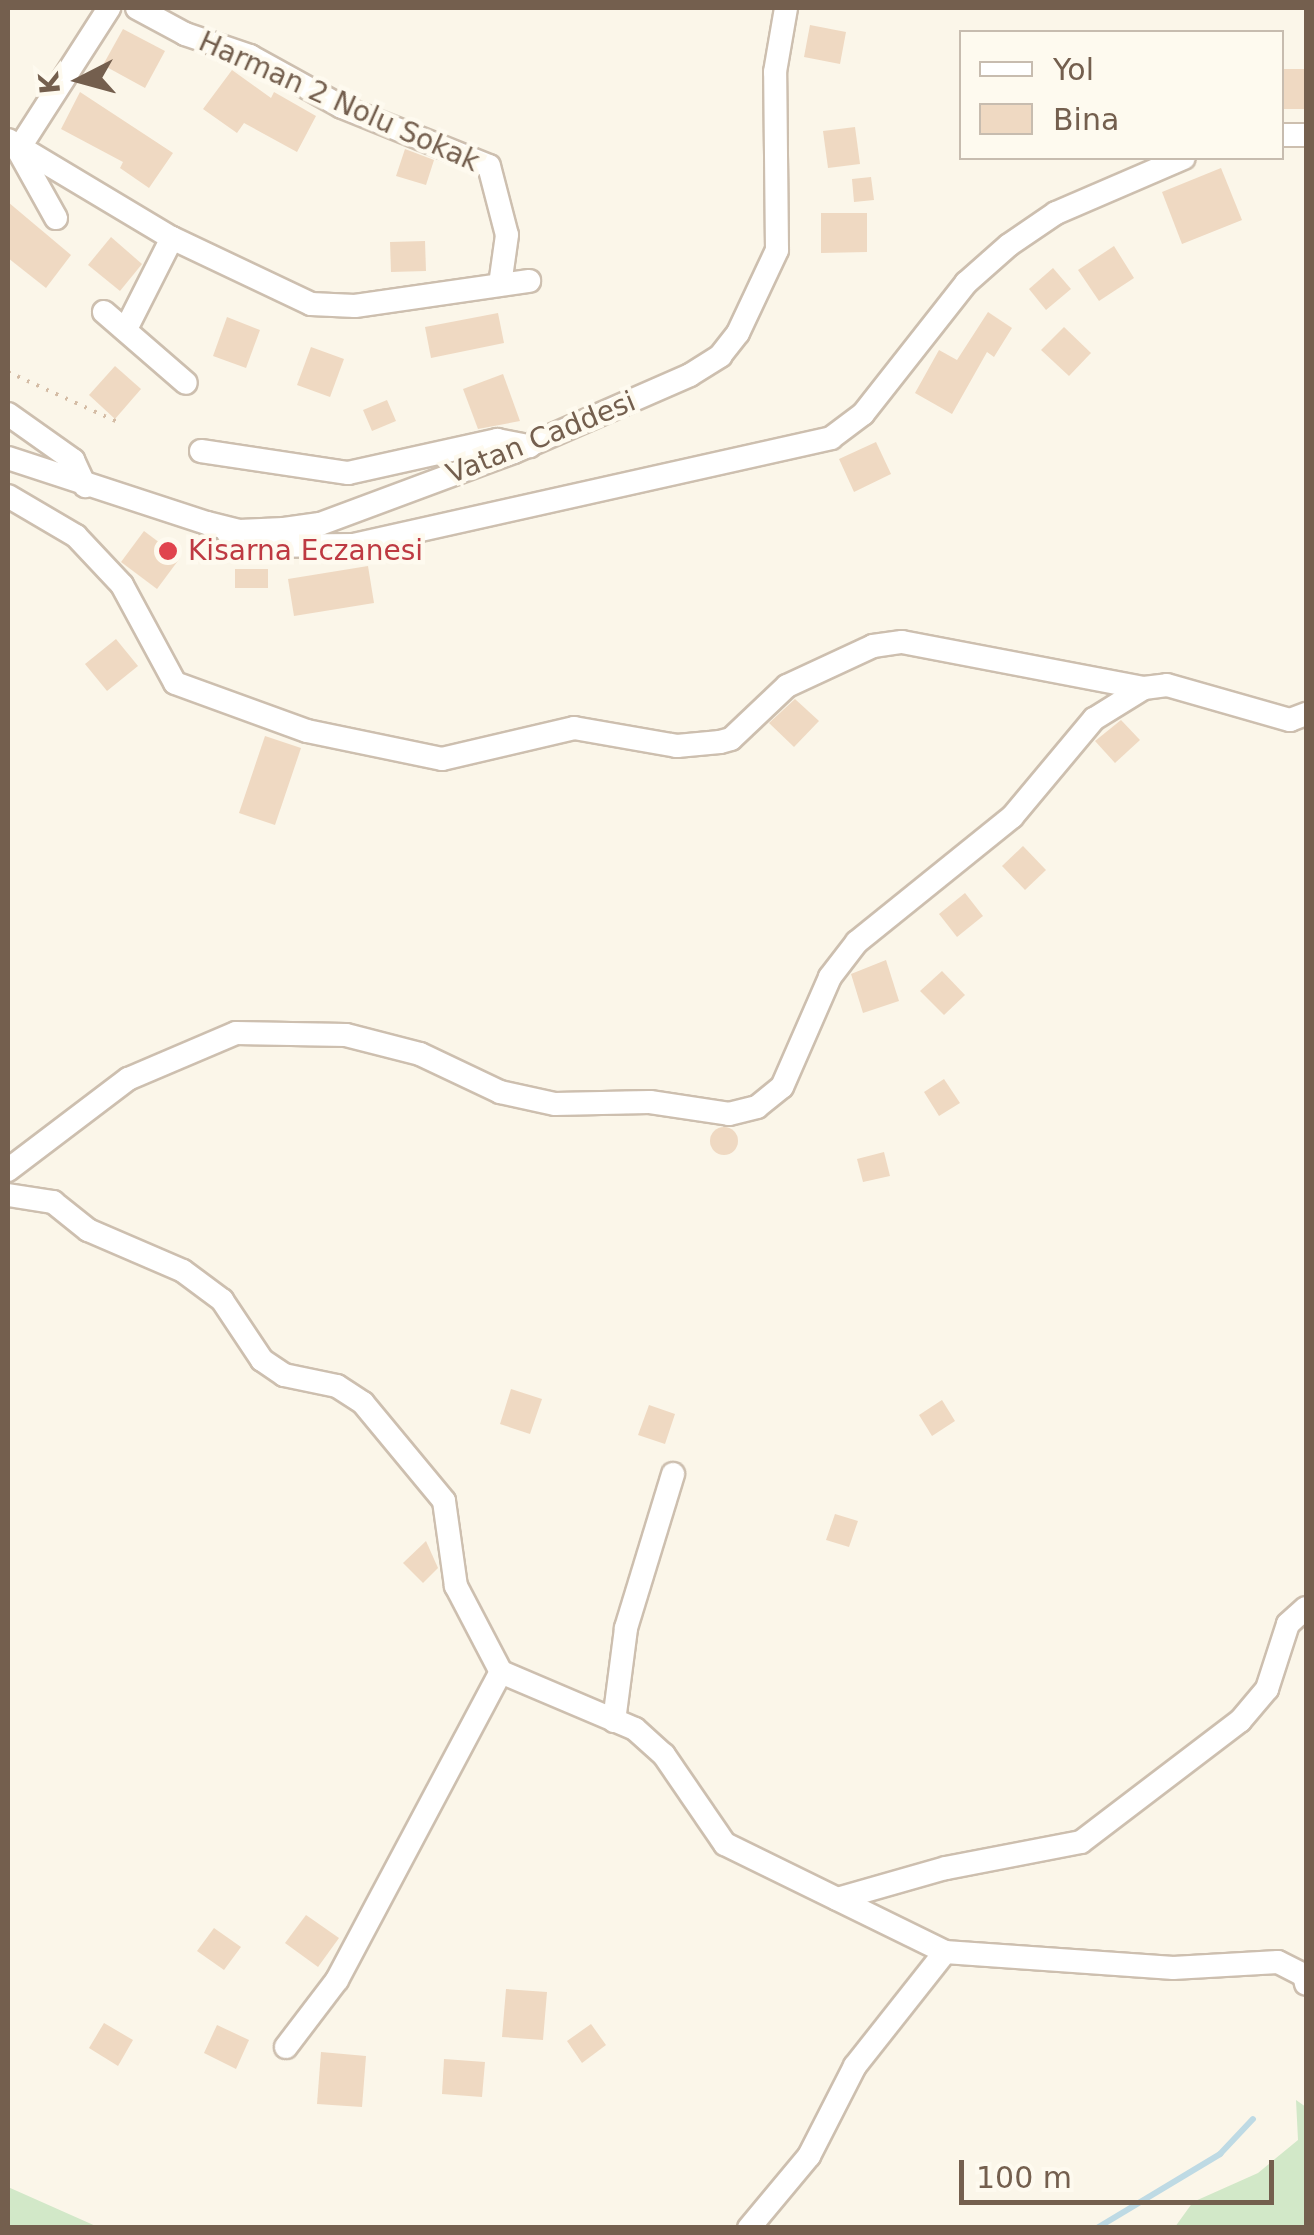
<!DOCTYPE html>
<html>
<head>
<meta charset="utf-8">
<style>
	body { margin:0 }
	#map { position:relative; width:1314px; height:2235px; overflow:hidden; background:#fbf6e9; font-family:"DejaVu Sans",sans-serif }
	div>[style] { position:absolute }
	.green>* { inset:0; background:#d2e8c8 }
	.stream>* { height:6px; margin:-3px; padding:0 3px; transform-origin:3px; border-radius:3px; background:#bedae4 }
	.building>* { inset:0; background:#efd9c2 }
	.round { border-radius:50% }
	.path>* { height:4px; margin-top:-2px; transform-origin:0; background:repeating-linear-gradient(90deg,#d4bca5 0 2.5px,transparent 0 10.5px) }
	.roads { filter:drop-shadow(2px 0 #cdbfaf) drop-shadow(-2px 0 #cdbfaf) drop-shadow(0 2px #cdbfaf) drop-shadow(0 -2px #cdbfaf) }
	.minor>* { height:22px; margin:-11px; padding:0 11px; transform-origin:11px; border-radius:11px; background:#fff }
	.dots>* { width:28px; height:28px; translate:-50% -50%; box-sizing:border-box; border:5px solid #fefaef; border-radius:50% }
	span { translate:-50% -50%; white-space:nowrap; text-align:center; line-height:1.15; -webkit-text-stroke:9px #fefaef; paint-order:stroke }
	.street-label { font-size:28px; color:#745f4e }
	.health-label { font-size:28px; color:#be3a42 }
	.left { translate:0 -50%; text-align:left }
	.frame { position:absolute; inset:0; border:10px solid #745f4e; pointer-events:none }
	.legend { position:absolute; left:959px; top:30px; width:325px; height:130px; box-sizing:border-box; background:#fefaef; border:2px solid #c7bcaf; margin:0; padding:12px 18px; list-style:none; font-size:30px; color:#745f4e }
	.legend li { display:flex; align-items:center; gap:20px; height:50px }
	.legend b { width:50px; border:2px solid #c7bcaf }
	.north { position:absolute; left:30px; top:30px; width:100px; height:100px; -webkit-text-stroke:8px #fefaef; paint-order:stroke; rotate:264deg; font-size:28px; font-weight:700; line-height:40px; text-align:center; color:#745f4e }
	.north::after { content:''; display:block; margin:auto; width:35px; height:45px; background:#745f4e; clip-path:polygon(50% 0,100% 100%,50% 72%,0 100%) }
	.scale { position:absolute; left:959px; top:2160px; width:315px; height:45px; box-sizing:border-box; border:5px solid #745f4e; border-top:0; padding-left:12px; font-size:30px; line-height:35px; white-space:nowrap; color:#745f4e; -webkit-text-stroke:8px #fefaef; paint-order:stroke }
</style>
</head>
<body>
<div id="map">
	<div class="green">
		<div style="clip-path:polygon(1296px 2100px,1306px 2107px,1306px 2227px,1175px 2227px,1193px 2202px,1258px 2173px,1298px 2140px)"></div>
		<div style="clip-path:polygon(8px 2187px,98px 2227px,8px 2227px)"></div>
	</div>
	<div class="stream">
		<div style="left:1097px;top:2228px;width:144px;rotate:-31deg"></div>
		<div style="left:1220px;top:2154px;width:48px;rotate:-46.7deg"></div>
	</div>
	<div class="building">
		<div style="clip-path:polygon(810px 25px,846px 32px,840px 64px,804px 57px)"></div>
		<div style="clip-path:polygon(123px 29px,165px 51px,145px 88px,103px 65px)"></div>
		<div style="clip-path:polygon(1282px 69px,1306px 69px,1306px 109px,1282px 109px)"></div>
		<div style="clip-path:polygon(232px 70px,271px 98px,274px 92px,316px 116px,297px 152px,244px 123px,237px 133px,203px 109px)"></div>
		<div style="clip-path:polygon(80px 92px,173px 153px,149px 188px,120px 168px,123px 162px,61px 129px)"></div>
		<div style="clip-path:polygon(855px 127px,860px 164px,828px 168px,823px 131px)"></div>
		<div style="clip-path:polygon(405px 149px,434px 160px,426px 185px,396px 176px)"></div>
		<div style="clip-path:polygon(1221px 168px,1242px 220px,1182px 244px,1162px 192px)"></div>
		<div style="clip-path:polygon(871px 177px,874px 200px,854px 202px,852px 179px)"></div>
		<div style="clip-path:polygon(8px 202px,71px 255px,46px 288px,8px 258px)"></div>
		<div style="clip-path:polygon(821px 213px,867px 213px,867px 252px,821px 253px)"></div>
		<div style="clip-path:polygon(111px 237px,142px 264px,120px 291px,88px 265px)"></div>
		<div style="clip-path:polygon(425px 241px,426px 271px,391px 272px,390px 242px)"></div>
		<div style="clip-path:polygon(1114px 246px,1134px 278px,1099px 301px,1078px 270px)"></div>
		<div style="clip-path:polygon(1053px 268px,1071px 289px,1046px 310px,1029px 289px)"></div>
		<div style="clip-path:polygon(988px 312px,1012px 328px,994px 357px,987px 352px,952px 414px,915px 393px,939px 350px,957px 360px)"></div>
		<div style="clip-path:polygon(498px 313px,504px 343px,431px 358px,425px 327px)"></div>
		<div style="clip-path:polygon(227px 317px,260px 330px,246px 368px,213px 356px)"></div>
		<div style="clip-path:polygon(1064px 327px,1091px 353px,1069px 376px,1041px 350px)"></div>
		<div style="clip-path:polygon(311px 347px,344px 359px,330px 397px,297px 385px)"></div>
		<div style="clip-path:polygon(115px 366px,141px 389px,115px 419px,89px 395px)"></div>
		<div style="clip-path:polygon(503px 374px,520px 421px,478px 429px,463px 389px)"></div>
		<div style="clip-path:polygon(387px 400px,396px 421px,372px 431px,363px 410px)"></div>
		<div style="clip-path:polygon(876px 442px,891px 474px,854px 492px,839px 459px)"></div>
		<div style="clip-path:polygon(144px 531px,180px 558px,157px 589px,121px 562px)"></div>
		<div style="clip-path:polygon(368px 566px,374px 603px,294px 616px,288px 579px)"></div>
		<div style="clip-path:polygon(235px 569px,268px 569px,268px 588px,235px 588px)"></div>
		<div style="clip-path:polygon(116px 639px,138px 666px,107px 691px,85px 664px)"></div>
		<div style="clip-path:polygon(795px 699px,819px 721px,794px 747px,769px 723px)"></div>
		<div style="clip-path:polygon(1121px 720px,1140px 740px,1115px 763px,1095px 741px)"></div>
		<div style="clip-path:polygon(265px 736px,301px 748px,275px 825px,239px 813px)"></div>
		<div style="clip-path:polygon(1023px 846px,1046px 870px,1025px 890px,1002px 866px)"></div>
		<div style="clip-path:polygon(965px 893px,983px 916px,957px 937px,939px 914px)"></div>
		<div style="clip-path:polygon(886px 960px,899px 1001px,863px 1013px,851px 974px)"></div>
		<div style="clip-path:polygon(942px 971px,965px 995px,944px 1015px,920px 991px)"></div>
		<div style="clip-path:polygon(944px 1079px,960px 1103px,939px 1116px,924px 1092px)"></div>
		<div class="round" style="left:710px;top:1127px;width:28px;height:28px"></div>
		<div style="clip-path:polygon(884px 1152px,890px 1176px,863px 1182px,857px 1159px)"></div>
		<div style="clip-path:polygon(511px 1389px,542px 1399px,530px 1434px,500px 1424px)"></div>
		<div style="clip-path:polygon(942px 1400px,955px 1421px,932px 1436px,919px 1415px)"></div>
		<div style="clip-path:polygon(649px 1405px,675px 1414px,665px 1444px,638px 1435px)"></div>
		<div style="clip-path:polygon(835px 1514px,858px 1521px,849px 1547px,826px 1540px)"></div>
		<div style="clip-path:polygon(426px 1541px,438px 1568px,423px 1583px,403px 1563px)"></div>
		<div style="clip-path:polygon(306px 1915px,339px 1938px,318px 1967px,285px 1943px)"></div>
		<div style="clip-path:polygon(214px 1928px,241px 1947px,224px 1970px,197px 1951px)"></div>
		<div style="clip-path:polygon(506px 1989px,547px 1992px,543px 2040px,502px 2037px)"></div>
		<div style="clip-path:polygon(104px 2023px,133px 2040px,118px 2066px,89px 2048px)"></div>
		<div style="clip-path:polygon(591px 2024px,606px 2045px,582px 2063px,567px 2041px)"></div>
		<div style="clip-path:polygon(217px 2025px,249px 2040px,236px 2069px,204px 2053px)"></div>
		<div style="clip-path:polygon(321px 2052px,366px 2056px,362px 2107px,317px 2104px)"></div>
		<div style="clip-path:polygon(444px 2059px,485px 2062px,482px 2097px,442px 2094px)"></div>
	</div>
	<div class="path">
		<div style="left:8px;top:372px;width:123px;rotate:24.5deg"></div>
	</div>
	<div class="roads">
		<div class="minor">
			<div style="left:137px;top:8px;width:55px;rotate:28.4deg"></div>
			<div style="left:185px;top:34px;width:69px;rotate:18.7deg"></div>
			<div style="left:250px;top:56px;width:105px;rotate:29deg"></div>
			<div style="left:342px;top:107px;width:158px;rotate:21.9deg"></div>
			<div style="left:489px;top:166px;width:71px;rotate:75.4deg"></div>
			<div style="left:507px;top:235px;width:50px;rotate:98deg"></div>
			<div style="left:1282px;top:135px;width:24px"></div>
			<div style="left:8px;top:140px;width:191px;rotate:30.9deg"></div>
			<div style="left:172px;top:238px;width:154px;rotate:25.4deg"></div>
			<div style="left:311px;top:304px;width:44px;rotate:2.6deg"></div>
			<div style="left:355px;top:306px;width:176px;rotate:-8.2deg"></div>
			<div style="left:18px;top:150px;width:169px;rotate:-57.3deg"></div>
			<div style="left:18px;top:150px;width:78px;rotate:60.8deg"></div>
			<div style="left:104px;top:312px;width:108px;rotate:40.9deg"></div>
			<div style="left:126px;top:329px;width:102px;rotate:-63.2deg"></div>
			<div style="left:8px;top:414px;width:80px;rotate:35.3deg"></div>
			<div style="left:73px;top:460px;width:29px;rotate:65deg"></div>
			<div style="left:201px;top:451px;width:149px;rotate:8.5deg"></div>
			<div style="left:348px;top:473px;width:153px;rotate:-12.5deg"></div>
			<div style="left:497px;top:440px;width:33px;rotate:11deg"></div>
			<div style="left:8px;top:458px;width:209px;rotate:18.1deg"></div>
			<div style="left:207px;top:523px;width:33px;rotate:14deg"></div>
			<div style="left:239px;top:531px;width:45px;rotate:-2.5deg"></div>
			<div style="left:284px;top:529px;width:36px;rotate:-8deg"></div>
			<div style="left:320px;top:524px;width:207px;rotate:-20.4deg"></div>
			<div style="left:514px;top:452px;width:192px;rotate:-23.6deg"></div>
			<div style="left:690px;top:375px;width:36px;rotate:-32deg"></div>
			<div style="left:720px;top:356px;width:29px;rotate:-52deg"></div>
			<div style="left:738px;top:333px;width:92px;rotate:-64.8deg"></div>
			<div style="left:777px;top:250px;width:178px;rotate:-90.6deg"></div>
			<div style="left:775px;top:72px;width:65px;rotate:-80.2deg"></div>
			<div style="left:8px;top:496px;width:79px;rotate:30.5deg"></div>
			<div style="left:76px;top:536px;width:67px;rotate:46.8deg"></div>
			<div style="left:122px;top:585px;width:111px;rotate:61.6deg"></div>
			<div style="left:175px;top:683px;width:140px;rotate:20deg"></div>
			<div style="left:307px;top:731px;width:138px;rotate:11.7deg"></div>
			<div style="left:442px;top:759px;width:136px;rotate:-13.2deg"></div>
			<div style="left:574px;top:728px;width:105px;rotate:9.9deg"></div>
			<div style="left:677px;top:746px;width:43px;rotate:-5.3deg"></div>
			<div style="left:720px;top:742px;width:11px;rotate:-15deg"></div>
			<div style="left:731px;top:739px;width:77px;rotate:-43.4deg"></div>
			<div style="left:787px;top:686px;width:95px;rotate:-24.9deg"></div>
			<div style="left:873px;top:646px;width:29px;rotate:-8deg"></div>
			<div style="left:902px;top:642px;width:246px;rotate:10.8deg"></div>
			<div style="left:228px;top:533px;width:27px;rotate:28deg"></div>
			<div style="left:252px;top:546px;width:101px;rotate:-0.6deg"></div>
			<div style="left:353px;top:545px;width:490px;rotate:-12.6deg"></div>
			<div style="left:831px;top:438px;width:40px;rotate:-37deg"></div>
			<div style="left:863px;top:414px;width:167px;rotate:-51.8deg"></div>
			<div style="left:966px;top:283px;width:57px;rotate:-41.5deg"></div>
			<div style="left:1009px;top:245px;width:57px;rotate:-34.2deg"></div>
			<div style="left:1056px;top:213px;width:139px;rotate:-23.3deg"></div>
			<div style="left:8px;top:1170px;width:151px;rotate:-37.2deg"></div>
			<div style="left:128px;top:1079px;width:117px;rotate:-23.1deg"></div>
			<div style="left:236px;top:1033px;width:110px;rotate:1deg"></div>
			<div style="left:346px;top:1035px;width:76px;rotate:14.4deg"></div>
			<div style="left:420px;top:1054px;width:89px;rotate:25.4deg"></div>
			<div style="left:500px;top:1092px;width:56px;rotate:12.3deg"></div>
			<div style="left:555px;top:1104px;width:95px;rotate:-1.2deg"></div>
			<div style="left:650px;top:1102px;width:80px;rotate:8.6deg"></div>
			<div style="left:729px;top:1114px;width:29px;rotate:-14deg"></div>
			<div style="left:757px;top:1107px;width:32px;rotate:-39deg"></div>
			<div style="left:782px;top:1087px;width:120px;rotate:-66.4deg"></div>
			<div style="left:830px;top:977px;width:44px;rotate:-52.4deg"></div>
			<div style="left:857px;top:942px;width:199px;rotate:-38.9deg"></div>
			<div style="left:1012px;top:817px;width:128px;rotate:-50.1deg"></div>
			<div style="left:1094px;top:719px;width:59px;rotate:-31.8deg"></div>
			<div style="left:1144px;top:688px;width:23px;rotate:-7deg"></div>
			<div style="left:1167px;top:685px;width:128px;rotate:15.9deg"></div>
			<div style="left:1290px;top:720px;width:17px;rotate:-21deg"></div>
			<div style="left:8px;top:1195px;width:46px;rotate:8.8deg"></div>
			<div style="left:53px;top:1202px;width:45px;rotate:38.7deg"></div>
			<div style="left:88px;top:1230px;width:103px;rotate:23.3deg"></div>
			<div style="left:183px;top:1271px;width:49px;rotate:36.6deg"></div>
			<div style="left:222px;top:1300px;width:72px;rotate:56.3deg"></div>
			<div style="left:262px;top:1360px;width:27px;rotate:34deg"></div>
			<div style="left:284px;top:1375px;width:54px;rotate:11.7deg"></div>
			<div style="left:337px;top:1386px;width:31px;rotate:33deg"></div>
			<div style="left:363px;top:1403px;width:127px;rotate:50.4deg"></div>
			<div style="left:444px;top:1501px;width:86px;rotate:82deg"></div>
			<div style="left:456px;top:1586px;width:97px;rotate:62.4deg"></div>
			<div style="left:501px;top:1672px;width:146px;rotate:23deg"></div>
			<div style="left:635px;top:1729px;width:39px;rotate:42deg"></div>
			<div style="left:664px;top:1755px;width:108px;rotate:55.6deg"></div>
			<div style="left:725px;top:1844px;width:245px;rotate:26.1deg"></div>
			<div style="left:945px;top:1952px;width:229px;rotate:4deg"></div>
			<div style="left:1173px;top:1968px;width:105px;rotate:-3.3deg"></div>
			<div style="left:1278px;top:1962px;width:29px;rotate:27deg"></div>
			<div style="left:1304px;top:1975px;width:9px;rotate:77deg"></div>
			<div style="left:614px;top:1721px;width:94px;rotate:-82.6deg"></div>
			<div style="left:626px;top:1628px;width:161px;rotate:-73deg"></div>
			<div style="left:837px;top:1899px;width:113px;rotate:-15.9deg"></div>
			<div style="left:946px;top:1868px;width:137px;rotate:-10.9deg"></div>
			<div style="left:1081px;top:1842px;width:200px;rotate:-37.3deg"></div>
			<div style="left:1240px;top:1721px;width:42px;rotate:-49.8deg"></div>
			<div style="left:1267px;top:1689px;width:68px;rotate:-72.1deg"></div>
			<div style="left:1288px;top:1624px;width:24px;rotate:-42deg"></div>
			<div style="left:286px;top:2047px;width:84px;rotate:-52.7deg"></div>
			<div style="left:337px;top:1980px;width:349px;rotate:-62deg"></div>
			<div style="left:749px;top:2228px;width:94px;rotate:-50.2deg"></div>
			<div style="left:809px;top:2156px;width:101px;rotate:-62.9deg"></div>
			<div style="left:855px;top:2066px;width:145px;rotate:-51.7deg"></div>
		</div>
	</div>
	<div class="dots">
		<div style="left:168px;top:551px;background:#e0444e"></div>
	</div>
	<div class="street-label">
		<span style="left:339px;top:102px;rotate:24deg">Harman 2 Nolu Sokak</span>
		<span style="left:541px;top:438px;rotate:-22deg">Vatan Caddesi</span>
	</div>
	<div class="health-label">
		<span class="left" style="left:188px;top:551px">Kisarna Eczanesi</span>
	</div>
	<div class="frame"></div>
	<ul class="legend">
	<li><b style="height:12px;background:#fff"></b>Yol</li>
	<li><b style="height:28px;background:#efd9c2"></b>Bina</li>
	</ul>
	<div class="north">K</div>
	<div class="scale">100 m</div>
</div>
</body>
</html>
